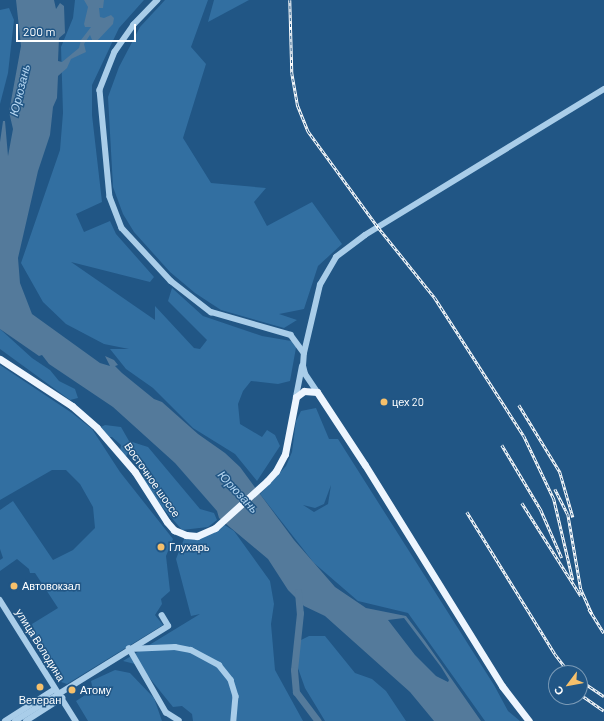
<!DOCTYPE html>
<html>
<head>
<meta charset="utf-8">
<style>
	body { margin:0 }
	#map { position:relative; width:604px; height:721px; overflow:hidden; background:#215685; font-family:Barlow,sans-serif }
	div>[style] { position:absolute }
	.green>* { inset:0; background:#326fa1 }
	.water>* { inset:0; background:#547a9b }
	.river>* { height:7px; margin:-3.5px; padding:0 3.5px; transform-origin:3.5px; border-radius:3.5px; background:#547a9b }
	.minor>* { height:5.5px; margin:-2.75px; padding:0 2.75px; transform-origin:2.75px; border-radius:2.75px; background:#a9cde9 }
	.major>* { height:7px; margin:-3.5px; padding:0 3.5px; transform-origin:3.5px; border-radius:3.5px; background:#edf5fe }
	.rail>* { height:2.5px; margin-top:-1.25px; transform-origin:0; background:repeating-linear-gradient(90deg,#215685 0 3px,#fff 0 6px); box-sizing:border-box; border-block:1px solid #fff }
	.dots>* { width:11px; height:11px; translate:-50% -50%; box-sizing:border-box; border:2px solid #215685; border-radius:50% }
	span { translate:-50% -50%; white-space:nowrap; text-align:center; line-height:1.15; -webkit-text-stroke:3px #215685; paint-order:stroke }
	.poi-label { font-size:11px; color:#fff }
	.left { translate:0 -50%; text-align:left }
	.street-label { font-size:11px; color:#fff }
	.water-label { font-size:12px; color:#b5d6f1; font-style:italic }
	.north { position:absolute; left:548px; top:665px; width:40px; height:40px; box-sizing:border-box; background:#215685; border:1px solid #7a9ab6; border-radius:50%; rotate:238deg; font-size:11px; font-weight:700; line-height:16px; text-align:center; color:#fff }
	.north::after { content:''; display:block; margin:auto; width:14px; height:18px; background:#f6c06b; clip-path:polygon(50% 0,100% 100%,50% 72%,0 100%) }
	.scale { position:absolute; left:16px; top:24px; width:120px; height:18px; box-sizing:border-box; border:2px solid #fff; border-top:0; padding-left:5px; font-size:12px; line-height:14px; white-space:nowrap; color:#fff; -webkit-text-stroke:3px #215685; paint-order:stroke }
</style>
</head>
<body>
<div id="map">
	<div class="green">
		<div style="clip-path:polygon(75px 0,144px 0,119px 28px,92px 85px,92px 115px,102px 202px,76px 214px,84px 232px,110px 221px,116px 234px,154px 277px,150px 282px,71px 262px,155px 320px,155px 306px,194px 348px,200px 349px,207px 340px,168px 301px,172px 288px,203px 316px,262px 336px,297px 342px,290px 381px,278px 384px,251px 381px,243px 391px,238px 404px,240px 424px,262px 437px,267px 430px,275px 435px,280px 446px,257px 481px,235px 454px,193px 428px,153px 388px,126px 369px,110px 349px,129px 349px,104px 344px,66px 324px,43px 302px,21px 263px,60px 150px,63px 113px,61px 47px,73px 18px)"></div>
		<div style="clip-path:polygon(165px 0,208px 0,191px 47px,206px 64px,183px 138px,211px 183px,266px 188px,254px 202px,267px 226px,312px 202px,342px 244px,318px 266px,304px 309px,279px 314px,297px 320px,284px 328px,221px 310px,195px 293px,170px 272px,134px 232px,123px 214px,113px 187px,108px 97px,119px 67px,140px 27px)"></div>
		<div style="clip-path:polygon(214px 0,249px 0,208px 22px)"></div>
		<div style="clip-path:polygon(9px 8px,14px 20px,8px 73px,0 104px,0 10px)"></div>
		<div style="clip-path:polygon(0 329px,32px 358px,50px 370px,59px 381px,75px 389px,78px 398px,70px 400px,0 349px)"></div>
		<div style="clip-path:polygon(0 365px,72px 413px,92px 429px,120px 472px,173px 539px,166px 556px,170px 591px,161px 599px,162px 604px,155px 615px,163px 625px,67px 684px,61px 682px,37px 641px,32px 624px,58px 608px,35px 573px,30px 573px,29px 569px,17px 559px,0 571px,0 560px,3px 558px,0 549px,0 510px,13px 501px,53px 560px,73px 550px,95px 528px,93px 507px,80px 484px,66px 470px,52px 470px,0 500px)"></div>
		<div style="clip-path:polygon(evenodd,316px 408px,329px 439px,338px 439px,494px 685px,508px 711px,520px 721px,485px 721px,408px 613px,358px 601px,314px 563px,260px 494px,286px 466px,292px 452px,296px 421px,301px 411px,316px 408px,331px 485px,328px 504px,314px 512px,303px 505px,315px 508px,324px 504px,331px 485px)"></div>
		<div style="clip-path:polygon(105px 425px,121px 427px,129px 441px,148px 447px,200px 509px,214px 513px,217px 520px,208px 527px,182px 530px,141px 482px,147px 471px,145px 463px,135px 452px,128px 453px,125px 458px,120px 452px,121px 445px,112px 437px,109px 437px,101px 427px)"></div>
		<div style="clip-path:polygon(223px 524px,234px 531px,270px 581px,274px 604px,271px 624px,275px 670px,303px 721px,193px 721px,192px 714px,182px 706px,173px 707px,148px 676px,135px 664px,123px 661px,200px 614px,191px 616px,176px 559px,184px 539px,192px 539px)"></div>
		<div style="clip-path:polygon(309px 636px,325px 636px,355px 673px,372px 679px,386px 691px,406px 721px,325px 721px,305px 688px,294px 657px,295px 643px)"></div>
		<div style="clip-path:polygon(115px 670px,130px 673px,154px 698px,162px 721px,88px 721px,76px 701px,93px 690px,91px 681px)"></div>
	</div>
	<div class="water">
		<div style="clip-path:polygon(evenodd,16px 0,54px 0,56px 9px,60px 3px,64px 6px,65px 33px,59px 38px,58px 61px,62px 62px,79px 48px,81px 40px,91px 27px,85px 27px,84px 24px,88px 7px,84px 0,104px 0,103px 8px,99px 8px,100px 17px,104px 18px,111px 15px,114px 18px,113px 24px,96px 42px,93px 42px,90px 35px,84px 44px,86px 52px,71px 59px,67px 68px,58px 76px,57px 98px,53px 107px,50px 135px,38px 171px,18px 258px,20px 283px,32px 314px,100px 363px,110px 366px,105px 356px,114px 360px,118px 365px,115px 366px,122px 373px,154px 399px,162px 402px,198px 434px,225px 453px,240px 467px,294px 540px,335px 587px,366px 608px,406px 616px,425px 641px,481px 721px,434px 721px,410px 692px,325px 616px,304px 606px,288px 590px,268px 559px,219px 518px,217px 511px,175px 463px,113px 407px,49px 364px,42px 355px,39px 356px,0 329px,0 142px,3px 121px,5px 121px,8px 156px,13px 129px,9px 112px,21px 46px,16px 0,404px 618px,441px 667px,449px 680px,448px 682px,436px 676px,415px 655px,388px 620px,404px 618px)"></div>
	</div>
	<div class="river">
		<div style="left:298px;top:592px;width:21px;rotate:85deg"></div>
		<div style="left:300px;top:613px;width:57px;rotate:96deg"></div>
		<div style="left:294px;top:670px;width:22px;rotate:85deg"></div>
		<div style="left:296px;top:692px;width:36px;rotate:53deg"></div>
	</div>
	<div class="minor">
		<div style="left:158px;top:0;width:35px;rotate:134deg"></div>
		<div style="left:134px;top:25px;width:33px;rotate:125deg"></div>
		<div style="left:115px;top:52px;width:41px;rotate:111.5deg"></div>
		<div style="left:100px;top:90px;width:107px;rotate:84.7deg"></div>
		<div style="left:110px;top:197px;width:33px;rotate:69deg"></div>
		<div style="left:122px;top:228px;width:72px;rotate:47.2deg"></div>
		<div style="left:171px;top:281px;width:51px;rotate:37.8deg"></div>
		<div style="left:211px;top:312px;width:83px;rotate:16deg"></div>
		<div style="left:291px;top:335px;width:22px;rotate:54deg"></div>
		<div style="left:317px;top:392px;width:22px;rotate:-124deg"></div>
		<div style="left:305px;top:374px;width:8px;rotate:-104deg"></div>
		<div style="left:303px;top:366px;width:13px;rotate:-86deg"></div>
		<div style="left:304px;top:353px;width:70px;rotate:-76.8deg"></div>
		<div style="left:320px;top:285px;width:32px;rotate:-60deg"></div>
		<div style="left:336px;top:257px;width:36px;rotate:-37deg"></div>
		<div style="left:365px;top:235px;width:280px;rotate:-31.4deg"></div>
		<div style="left:296px;top:397px;width:31px;rotate:-79deg"></div>
		<div style="left:0;top:600px;width:143px;rotate:57.9deg"></div>
		<div style="left:5px;top:721px;width:59px;rotate:-32.6deg"></div>
		<div style="left:15px;top:721px;width:180px;rotate:-31.8deg"></div>
		<div style="left:168px;top:626px;width:12px;rotate:-121deg"></div>
		<div style="left:26px;top:721px;width:43px;rotate:-32.6deg"></div>
		<div style="left:179px;top:721px;width:15px;rotate:-148deg"></div>
		<div style="left:166px;top:713px;width:74px;rotate:-120deg"></div>
		<div style="left:129px;top:649px;width:46px;rotate:-2.5deg"></div>
		<div style="left:175px;top:647px;width:16px;rotate:11deg"></div>
		<div style="left:191px;top:650px;width:32px;rotate:28deg"></div>
		<div style="left:219px;top:665px;width:19px;rotate:51deg"></div>
		<div style="left:231px;top:680px;width:17px;rotate:73deg"></div>
		<div style="left:236px;top:696px;width:25px;rotate:95deg"></div>
	</div>
	<div class="major">
		<div style="left:0;top:359px;width:86px;rotate:33.1deg"></div>
		<div style="left:72px;top:406px;width:33px;rotate:41deg"></div>
		<div style="left:97px;top:428px;width:58px;rotate:49.2deg"></div>
		<div style="left:135px;top:472px;width:59px;rotate:57.4deg"></div>
		<div style="left:167px;top:522px;width:11px;rotate:49deg"></div>
		<div style="left:174px;top:530px;width:13px;rotate:23deg"></div>
		<div style="left:186px;top:535px;width:11px;rotate:5deg"></div>
		<div style="left:197px;top:536px;width:20px;rotate:-24deg"></div>
		<div style="left:215px;top:528px;width:70px;rotate:-42.1deg"></div>
		<div style="left:267px;top:481px;width:13px;rotate:-48deg"></div>
		<div style="left:276px;top:471px;width:19px;rotate:-62deg"></div>
		<div style="left:285px;top:454px;width:58px;rotate:-79.1deg"></div>
		<div style="left:296px;top:397px;width:10px;rotate:-37deg"></div>
		<div style="left:304px;top:391px;width:13px;rotate:4deg"></div>
		<div style="left:317px;top:392px;width:87px;rotate:56.7deg"></div>
		<div style="left:365px;top:465px;width:260px;rotate:58.2deg"></div>
		<div style="left:502px;top:686px;width:44px;rotate:52.4deg"></div>
	</div>
	<div class="rail">
		<div style="left:290px;top:0;width:73px;rotate:88.4deg"></div>
		<div style="left:292px;top:73px;width:34px;rotate:80deg"></div>
		<div style="left:298px;top:106px;width:27px;rotate:68deg"></div>
		<div style="left:308px;top:131px;width:119px;rotate:53.9deg"></div>
		<div style="left:378px;top:227px;width:91px;rotate:51.2deg"></div>
		<div style="left:435px;top:298px;width:164px;rotate:57.2deg"></div>
		<div style="left:524px;top:436px;width:70px;rotate:64.5deg"></div>
		<div style="left:554px;top:499px;width:83px;rotate:76.8deg"></div>
		<div style="left:519px;top:405px;width:79px;rotate:58.5deg"></div>
		<div style="left:560px;top:472px;width:47px;rotate:73.9deg"></div>
		<div style="left:502px;top:445px;width:76px;rotate:59deg"></div>
		<div style="left:541px;top:510px;width:52px;rotate:66.4deg"></div>
		<div style="left:555px;top:489px;width:28px;rotate:63deg"></div>
		<div style="left:568px;top:514px;width:76px;rotate:80.2deg"></div>
		<div style="left:581px;top:589px;width:27px;rotate:66deg"></div>
		<div style="left:522px;top:503px;width:110px;rotate:57.6deg"></div>
		<div style="left:467px;top:512px;width:167px;rotate:58.2deg"></div>
		<div style="left:555px;top:654px;width:24px;rotate:52deg"></div>
		<div style="left:589px;top:609px;width:28px;rotate:58deg"></div>
		<div style="left:580px;top:680px;width:29px;rotate:34deg"></div>
		<div style="left:580px;top:694px;width:29px;rotate:35deg"></div>
	</div>
	<div class="dots">
		<div style="left:384px;top:402px;background:#f6c06b"></div>
		<div style="left:161px;top:547px;background:#f6c06b"></div>
		<div style="left:14px;top:586px;background:#f6c06b"></div>
		<div style="left:40px;top:687px;background:#f6c06b"></div>
		<div style="left:72px;top:690px;background:#f6c06b"></div>
	</div>
	<div class="poi-label">
		<span class="left" style="left:392px;top:402px">цех 20</span>
		<span class="left" style="left:169px;top:547px">Глухарь</span>
		<span class="left" style="left:22px;top:586px">Автовокзал</span>
		<span class="left" style="left:80px;top:690px">Атому</span>
		<span style="left:40px;top:700px">Ветеран</span>
	</div>
	<div class="street-label">
		<span style="left:152px;top:480px;rotate:55deg">Восточное шоссе</span>
		<span style="left:40px;top:645px;rotate:58deg">улица Володина</span>
	</div>
	<div class="water-label">
		<span style="left:20px;top:90px;rotate:-76deg">Юрюзань</span>
		<span style="left:238px;top:492px;rotate:47deg">Юрюзань</span>
	</div>
	<div class="north">С</div>
	<div class="scale">200 m</div>
</div>
</body>
</html>
